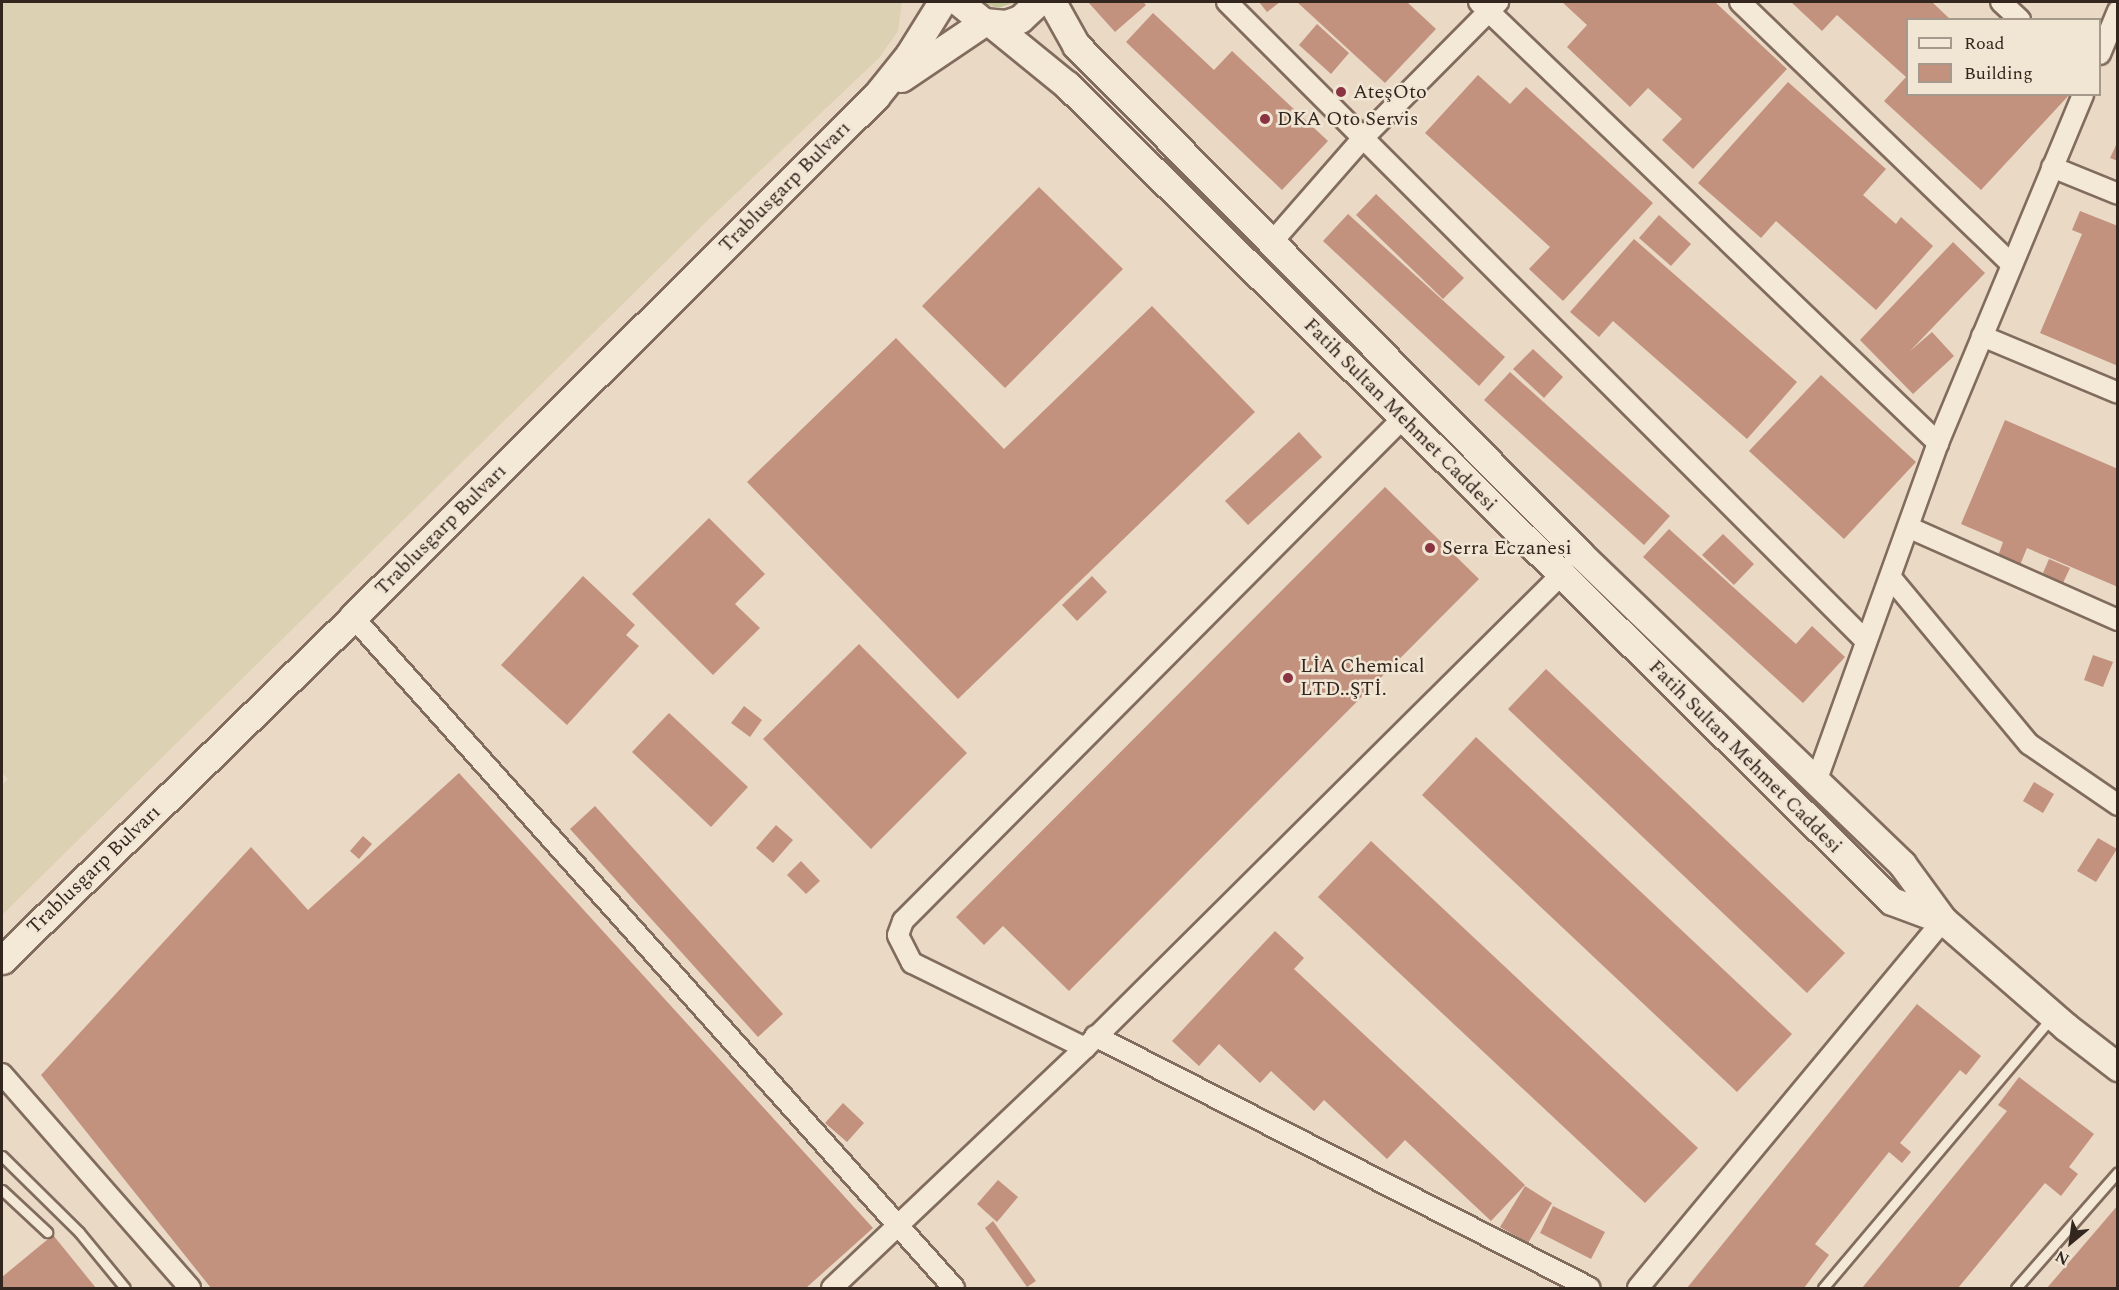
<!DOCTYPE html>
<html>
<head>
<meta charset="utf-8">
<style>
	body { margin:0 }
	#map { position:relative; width:2119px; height:1290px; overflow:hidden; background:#e9d9c5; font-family:Spectral,serif }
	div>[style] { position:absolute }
	.farmland>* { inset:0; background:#ddd1b3 }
	.green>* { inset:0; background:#c5c59a }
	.building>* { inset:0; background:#c2927f }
	.roads { filter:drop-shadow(2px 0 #816c5d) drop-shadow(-2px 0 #816c5d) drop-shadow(0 2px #816c5d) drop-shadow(0 -2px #816c5d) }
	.lane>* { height:9px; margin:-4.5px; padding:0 4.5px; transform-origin:4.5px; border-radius:4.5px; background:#f4e8d7 }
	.street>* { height:20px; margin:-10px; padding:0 10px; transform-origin:10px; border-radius:10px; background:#f4e8d7 }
	.secondary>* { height:27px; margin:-13.5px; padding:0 13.5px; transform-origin:13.5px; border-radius:13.5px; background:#f4e8d7 }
	.dots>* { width:16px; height:16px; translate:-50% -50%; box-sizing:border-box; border:3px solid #f1e5d4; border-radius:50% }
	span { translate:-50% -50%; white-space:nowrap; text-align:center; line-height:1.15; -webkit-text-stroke:5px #f1e5d4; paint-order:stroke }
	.poi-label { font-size:20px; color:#33261f }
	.left { translate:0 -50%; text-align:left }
	.street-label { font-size:20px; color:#33261f }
	.frame { position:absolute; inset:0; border:3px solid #33261f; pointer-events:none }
	.legend { position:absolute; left:1906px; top:18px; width:195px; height:78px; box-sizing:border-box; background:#f1e5d4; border:2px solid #a5998c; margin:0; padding:8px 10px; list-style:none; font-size:18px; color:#33261f }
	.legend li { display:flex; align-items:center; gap:12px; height:30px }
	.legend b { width:30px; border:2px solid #a5998c }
	.north { position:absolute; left:2041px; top:1212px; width:60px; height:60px; -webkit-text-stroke:4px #f1e5d4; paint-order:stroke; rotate:209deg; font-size:16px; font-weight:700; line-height:24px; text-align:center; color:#33261f }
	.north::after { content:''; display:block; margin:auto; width:21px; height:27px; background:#33261f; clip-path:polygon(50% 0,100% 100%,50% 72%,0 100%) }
</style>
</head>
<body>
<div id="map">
	<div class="farmland">
		<div style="clip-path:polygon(2px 2px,902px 2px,898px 31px,879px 58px,706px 222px,2px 915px,2px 785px,8px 779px,2px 773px)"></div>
	</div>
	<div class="green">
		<div style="clip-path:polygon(979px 2px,1016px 2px,998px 8px)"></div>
	</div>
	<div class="building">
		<div style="clip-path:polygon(1088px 2px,1143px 2px,1146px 5px,1115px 32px)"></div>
		<div style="clip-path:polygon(1259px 2px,1280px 2px,1267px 12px)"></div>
		<div style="clip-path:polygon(1297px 2px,1407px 2px,1436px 29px,1385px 83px)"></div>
		<div style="clip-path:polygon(1562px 2px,1715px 2px,1787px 69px,1693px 169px,1662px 140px,1682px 119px,1648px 88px,1630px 107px,1567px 47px,1587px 25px)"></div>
		<div style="clip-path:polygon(1791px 2px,1932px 2px,1951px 20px,1908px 20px,1908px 94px,2070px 94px,1981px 190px,1884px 101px,1906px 77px,1837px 15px,1822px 31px)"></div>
		<div style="clip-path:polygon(1153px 13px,1214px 70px,1232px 51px,1328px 141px,1282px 190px,1126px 42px)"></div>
		<div style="clip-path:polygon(1317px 24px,1349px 53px,1331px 74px,1299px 45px)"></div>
		<div style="clip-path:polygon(1478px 75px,1510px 104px,1526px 87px,1653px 203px,1563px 301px,1529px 269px,1550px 247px,1425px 133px)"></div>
		<div style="clip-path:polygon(1788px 82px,1886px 169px,1863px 195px,1896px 224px,1901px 217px,1933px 246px,1876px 310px,1776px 221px,1761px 238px,1698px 183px)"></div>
		<div style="clip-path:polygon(2118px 141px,2118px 161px,2110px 158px)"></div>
		<div style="clip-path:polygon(1039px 187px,1123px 269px,1005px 388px,922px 306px)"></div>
		<div style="clip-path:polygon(1376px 194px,1464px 278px,1443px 299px,1356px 215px)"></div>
		<div style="clip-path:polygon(2080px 211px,2118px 226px,2118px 366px,2040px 333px,2082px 234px,2072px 230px)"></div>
		<div style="clip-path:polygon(1348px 214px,1505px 357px,1479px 386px,1323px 241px)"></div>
		<div style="clip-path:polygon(1659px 215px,1691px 244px,1671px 266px,1639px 238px)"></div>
		<div style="clip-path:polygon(1634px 239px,1797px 382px,1747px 439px,1613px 321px,1599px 337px,1570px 312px)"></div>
		<div style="clip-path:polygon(1953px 242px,1985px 273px,1910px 351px,1932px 332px,1954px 356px,1913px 394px,1860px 340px)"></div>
		<div style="clip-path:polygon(1152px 306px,1255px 412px,958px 699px,747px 482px,896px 338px,1004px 449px)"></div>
		<div style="clip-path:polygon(1533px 349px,1563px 377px,1544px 398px,1513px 369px)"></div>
		<div style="clip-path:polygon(1510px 372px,1670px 516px,1644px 545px,1484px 400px)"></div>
		<div style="clip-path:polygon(1821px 375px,1916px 462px,1844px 539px,1749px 451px)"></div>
		<div style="clip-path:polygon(2005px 420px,2118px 469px,2118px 587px,2027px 548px,2020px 565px,1998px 556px,2003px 542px,1961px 524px)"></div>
		<div style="clip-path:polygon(1299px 432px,1322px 457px,1248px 525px,1225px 501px)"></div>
		<div style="clip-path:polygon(1385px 487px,1479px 579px,1069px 991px,1003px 926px,984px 945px,956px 917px)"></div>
		<div style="clip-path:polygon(709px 518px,765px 574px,735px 604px,760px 628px,713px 675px,632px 594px)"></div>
		<div style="clip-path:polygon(1669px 529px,1796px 644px,1812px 626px,1845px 657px,1803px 703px,1643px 557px)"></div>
		<div style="clip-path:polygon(1723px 534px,1754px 564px,1734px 585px,1702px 555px)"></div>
		<div style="clip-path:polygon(2049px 559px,2070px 568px,2063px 583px,2043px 573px)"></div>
		<div style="clip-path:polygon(583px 576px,635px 625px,626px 635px,639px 646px,567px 725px,501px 665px)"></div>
		<div style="clip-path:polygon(1092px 576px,1107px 592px,1077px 621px,1062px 605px)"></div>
		<div style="clip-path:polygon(859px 644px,967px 753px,871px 849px,763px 739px)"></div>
		<div style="clip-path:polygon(2093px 655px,2113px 662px,2103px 687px,2084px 680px)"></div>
		<div style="clip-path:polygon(1546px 669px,1845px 953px,1807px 993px,1508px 709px)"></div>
		<div style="clip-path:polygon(744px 706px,762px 720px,750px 737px,731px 723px)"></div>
		<div style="clip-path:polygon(669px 713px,748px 787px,711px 827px,632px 752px)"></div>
		<div style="clip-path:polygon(1476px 737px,1792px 1034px,1737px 1092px,1422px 795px)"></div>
		<div style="clip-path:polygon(459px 773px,873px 1228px,806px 1288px,211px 1288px,41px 1075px,251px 847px,308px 910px)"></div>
		<div style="clip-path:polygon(2034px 782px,2054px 794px,2043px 813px,2023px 801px)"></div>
		<div style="clip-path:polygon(595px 806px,783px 1014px,758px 1037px,570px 829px)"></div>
		<div style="clip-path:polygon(776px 825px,793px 840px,773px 863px,756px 848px)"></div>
		<div style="clip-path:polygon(363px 836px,372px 844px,359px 859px,350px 851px)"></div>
		<div style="clip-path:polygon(2098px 838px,2117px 849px,2096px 882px,2077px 871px)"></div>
		<div style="clip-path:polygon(1371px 841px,1698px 1148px,1645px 1203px,1318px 897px)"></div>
		<div style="clip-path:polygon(801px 861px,820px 881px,806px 894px,787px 875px)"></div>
		<div style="clip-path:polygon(1275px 931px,1304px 958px,1294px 969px,1525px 1185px,1491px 1221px,1405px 1140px,1387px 1159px,1324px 1100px,1314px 1111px,1271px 1071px,1260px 1083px,1219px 1044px,1199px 1066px,1172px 1041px)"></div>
		<div style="clip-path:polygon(1917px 1004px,1981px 1056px,1966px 1075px,1960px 1070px,1900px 1143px,1911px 1152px,1902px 1163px,1889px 1152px,1815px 1244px,1829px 1255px,1804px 1288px,1687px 1288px)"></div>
		<div style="clip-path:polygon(2019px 1077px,2094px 1134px,2069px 1167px,2078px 1174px,2061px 1196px,2045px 1183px,1958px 1288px,1862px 1288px,2007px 1111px,1998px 1105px)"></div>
		<div style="clip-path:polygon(843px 1103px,864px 1123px,847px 1142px,825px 1123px)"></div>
		<div style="clip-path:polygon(998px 1180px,1018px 1197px,997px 1222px,977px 1204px)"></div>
		<div style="clip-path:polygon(1525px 1186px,1552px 1203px,1528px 1243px,1500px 1227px)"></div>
		<div style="clip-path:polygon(2118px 1205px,2118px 1288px,2047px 1288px)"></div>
		<div style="clip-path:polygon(1553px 1206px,1605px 1232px,1591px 1259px,1540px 1233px)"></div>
		<div style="clip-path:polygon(993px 1221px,1036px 1281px,1027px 1287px,985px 1228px)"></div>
		<div style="clip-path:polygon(53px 1235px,96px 1288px,2px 1288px,2px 1277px)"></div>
	</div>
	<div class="roads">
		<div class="lane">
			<div style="left:2px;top:1156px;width:108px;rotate:44.6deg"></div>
			<div style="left:79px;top:1232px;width:72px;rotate:50.6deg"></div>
			<div style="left:2px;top:1190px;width:62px;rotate:43deg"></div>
			<div style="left:1823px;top:1288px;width:355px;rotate:-49.8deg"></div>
			<div style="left:2016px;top:1288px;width:154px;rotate:-48.7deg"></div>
		</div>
		<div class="street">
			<div style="left:1227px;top:2px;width:902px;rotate:45deg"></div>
			<div style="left:1479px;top:2px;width:637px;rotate:43.85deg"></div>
			<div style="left:1740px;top:2px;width:378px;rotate:44deg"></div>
			<div style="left:2001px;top:2px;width:26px;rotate:43deg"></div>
			<div style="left:2100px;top:54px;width:47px;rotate:-67.3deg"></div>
			<div style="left:2052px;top:167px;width:71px;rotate:22.2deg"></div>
			<div style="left:1272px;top:242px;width:138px;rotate:-48.8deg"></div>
			<div style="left:1363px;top:138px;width:192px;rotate:-45.2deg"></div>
			<div style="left:1982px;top:336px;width:147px;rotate:22.7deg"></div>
			<div style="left:1910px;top:528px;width:227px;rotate:23.9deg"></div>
			<div style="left:1891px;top:578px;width:216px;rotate:50.3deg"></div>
			<div style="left:2029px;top:744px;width:108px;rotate:34.4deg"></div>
			<div style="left:353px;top:617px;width:901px;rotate:48.15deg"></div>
			<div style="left:1817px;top:779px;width:357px;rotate:-70.2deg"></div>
			<div style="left:1938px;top:443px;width:378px;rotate:-67.4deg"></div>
			<div style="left:1095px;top:1036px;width:555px;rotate:26.98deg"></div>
			<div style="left:1085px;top:1048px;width:193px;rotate:-153.8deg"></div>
			<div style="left:912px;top:963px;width:31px;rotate:-117deg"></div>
			<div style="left:898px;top:935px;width:15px;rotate:-70deg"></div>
			<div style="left:903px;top:921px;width:709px;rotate:-45.17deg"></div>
			<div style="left:2px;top:1074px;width:285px;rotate:48.7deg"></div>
			<div style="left:832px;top:1288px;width:349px;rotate:-43.5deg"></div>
			<div style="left:1085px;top:1048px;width:671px;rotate:-44.82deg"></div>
			<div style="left:1638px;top:1288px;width:478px;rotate:-50.3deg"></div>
		</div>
		<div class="secondary">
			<div style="left:959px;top:2px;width:32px;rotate:39deg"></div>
			<div style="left:984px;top:22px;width:22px;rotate:5deg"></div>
			<div style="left:1006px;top:24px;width:15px;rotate:-20deg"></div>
			<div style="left:1020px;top:19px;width:25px;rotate:-43deg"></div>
			<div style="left:1052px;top:2px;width:49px;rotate:60.8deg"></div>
			<div style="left:1076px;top:45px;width:716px;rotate:45.28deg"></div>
			<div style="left:1580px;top:554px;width:447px;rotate:43.9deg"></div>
			<div style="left:1902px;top:864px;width:69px;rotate:53.8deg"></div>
			<div style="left:1943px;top:920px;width:163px;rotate:41deg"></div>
			<div style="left:2066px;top:1027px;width:66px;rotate:37.6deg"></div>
			<div style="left:992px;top:24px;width:97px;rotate:39.1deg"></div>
			<div style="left:1067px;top:85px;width:1160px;rotate:44.69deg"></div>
			<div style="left:1892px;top:901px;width:54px;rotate:20.4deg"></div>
			<div style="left:901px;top:78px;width:100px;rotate:-34deg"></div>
			<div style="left:2px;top:960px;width:491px;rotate:-44.3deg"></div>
			<div style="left:353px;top:617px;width:738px;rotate:-44.89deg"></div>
			<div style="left:876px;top:96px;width:53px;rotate:-51.2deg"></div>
			<div style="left:909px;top:55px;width:62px;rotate:-58.1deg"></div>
		</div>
	</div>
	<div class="dots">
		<div style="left:1341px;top:92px;background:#893440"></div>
		<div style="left:1265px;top:119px;background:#893440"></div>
		<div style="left:1430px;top:548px;background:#893440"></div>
		<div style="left:1288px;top:678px;background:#893440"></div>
	</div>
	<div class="poi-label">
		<span class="left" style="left:1353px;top:92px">AteşOto</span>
		<span class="left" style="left:1277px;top:119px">DKA Oto Servis</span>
		<span class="left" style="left:1442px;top:548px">Serra Eczanesi</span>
		<span class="left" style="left:1300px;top:678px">LİA Chemical<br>LTD..ŞTİ.</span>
	</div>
	<div class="street-label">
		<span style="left:785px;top:187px;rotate:-45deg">Trablusgarp Bulvarı</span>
		<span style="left:1400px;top:415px;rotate:45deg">Fatih Sultan Mehmet Caddesi</span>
		<span style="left:441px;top:530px;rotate:-45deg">Trablusgarp Bulvarı</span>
		<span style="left:1745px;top:757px;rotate:45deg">Fatih Sultan Mehmet Caddesi</span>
		<span style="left:94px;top:870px;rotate:-44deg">Trablusgarp Bulvarı</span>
	</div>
	<div class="frame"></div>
	<ul class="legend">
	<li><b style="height:8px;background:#f4e8d7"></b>Road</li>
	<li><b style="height:16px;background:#c2927f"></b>Building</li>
	</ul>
	<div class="north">N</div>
</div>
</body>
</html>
